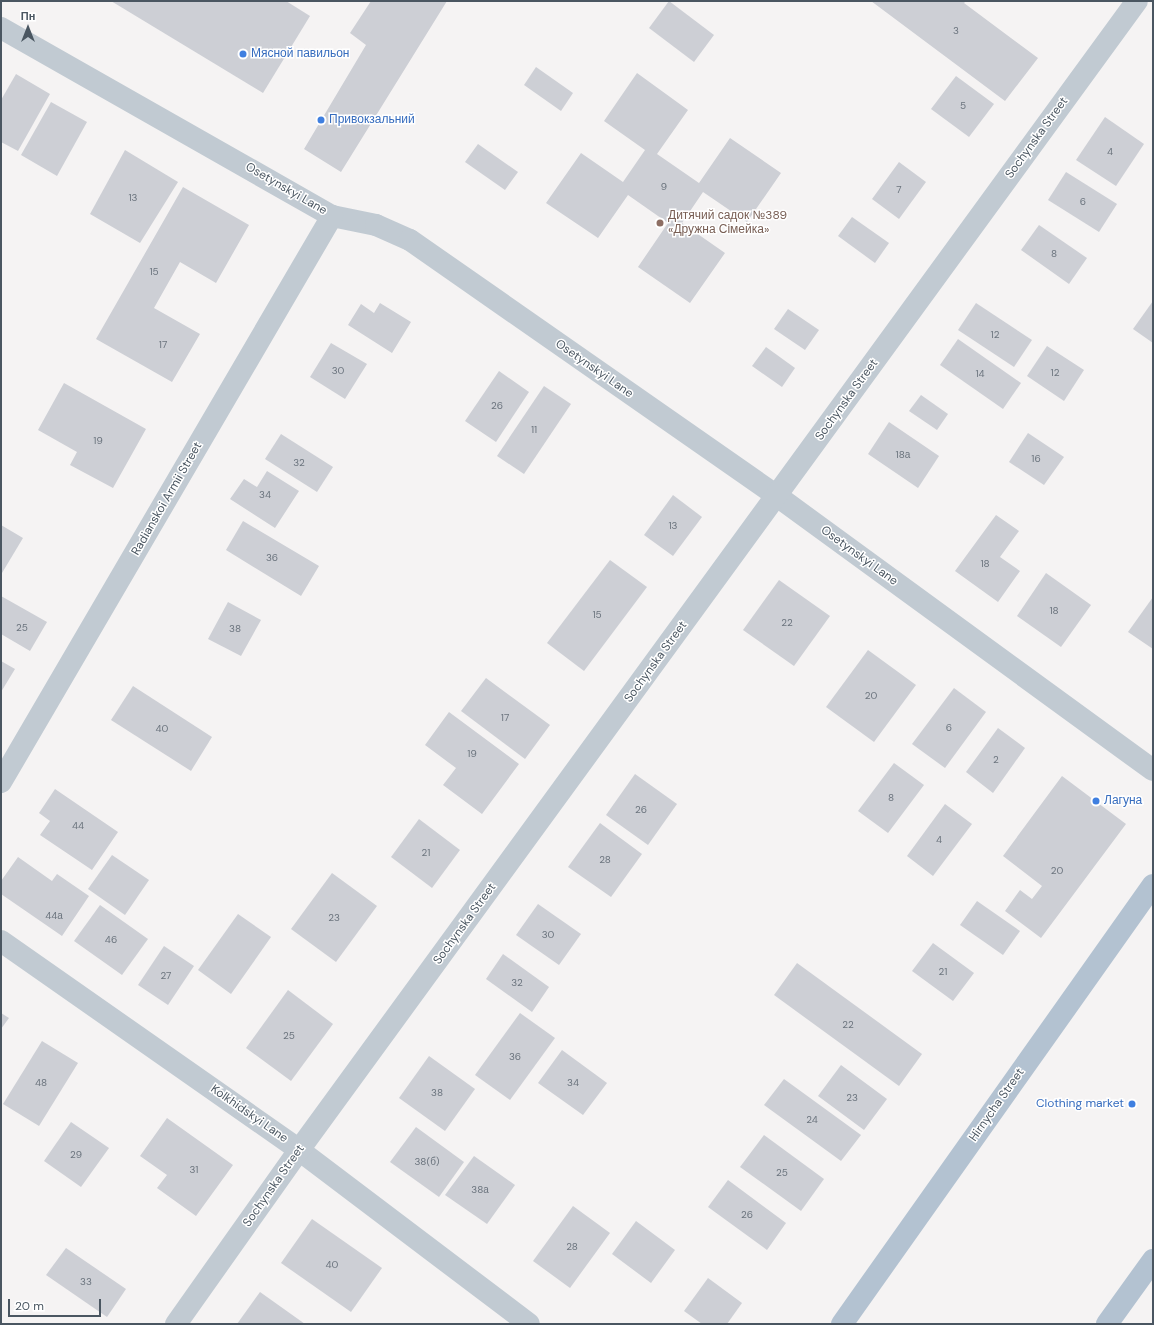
<!DOCTYPE html>
<html>
<head>
<meta charset="utf-8">
<style>
	body { margin:0 }
	#map { position:relative; width:1154px; height:1325px; overflow:hidden; background:#f5f3f3; font-family:"DM Sans",sans-serif }
	div>[style] { position:absolute }
	.building>* { inset:0; background:#cdcfd5 }
	.minor>* { height:22px; margin:-11px; padding:0 11px; transform-origin:11px; border-radius:11px; background:#c1cad2 }
	.major>* { height:22px; margin:-11px; padding:0 11px; transform-origin:11px; border-radius:11px; background:#b3c2d1 }
	.dots>* { width:11px; height:11px; translate:-50% -50%; box-sizing:border-box; border:2px solid #fff; border-radius:50% }
	span { translate:-50% -50%; white-space:nowrap; text-align:center; line-height:1.15; -webkit-text-stroke:3px #fff; paint-order:stroke }
	.number-label { font-size:10px; color:#6b747e }
	.number-label span { -webkit-text-stroke-width:0 }
	.shop-label { font-size:12px; color:#366cbe }
	.left { translate:0 -50%; text-align:left }
	.right { translate:-100% -50%; text-align:right }
	.street-label { font-size:12px; color:#4a5661 }
	.education-label { font-size:12px; color:#785e54 }
	.frame { position:absolute; inset:0; border:2px solid #4a5661; pointer-events:none }
	.north { position:absolute; left:8px; top:8px; width:40px; height:40px; -webkit-text-stroke:3px #fff; paint-order:stroke; rotate:0deg; font-size:11px; font-weight:700; line-height:16px; text-align:center; color:#4a5661 }
	.north::after { content:''; display:block; margin:auto; width:14px; height:18px; background:#4a5661; clip-path:polygon(50% 0,100% 100%,50% 72%,0 100%) }
	.scale { position:absolute; left:8px; top:1299px; width:93px; height:18px; box-sizing:border-box; border:2px solid #4a5661; border-top:0; padding-left:5px; font-size:12px; line-height:14px; white-space:nowrap; color:#4a5661; -webkit-text-stroke:3px #fff; paint-order:stroke }
</style>
</head>
<body>
<div id="map">
	<div class="building">
		<div style="clip-path:polygon(111px 1px,286px 1px,310px 16px,263px 93px)"></div>
		<div style="clip-path:polygon(371px 1px,447px 1px,341px 172px,304px 149px,366px 45px,350px 33px)"></div>
		<div style="clip-path:polygon(669px 1px,714px 35px,694px 62px,649px 28px)"></div>
		<div style="clip-path:polygon(871px 1px,966px 1px,964px 3px,1038px 58px,1005px 101px)"></div>
		<div style="clip-path:polygon(536px 67px,573px 93px,561px 111px,524px 85px)"></div>
		<div style="clip-path:polygon(637px 73px,688px 110px,657px 154px,699px 183px,730px 138px,781px 173px,747px 222px,703px 192px,682px 223px,725px 253px,690px 303px,638px 267px,668px 223px,628px 195px,598px 238px,546px 203px,581px 153px,623px 182px,645px 150px,604px 121px)"></div>
		<div style="clip-path:polygon(16px 74px,50px 94px,18px 151px,1px 142px,1px 100px)"></div>
		<div style="clip-path:polygon(956px 76px,994px 104px,969px 137px,931px 109px)"></div>
		<div style="clip-path:polygon(51px 102px,87px 122px,57px 176px,21px 155px)"></div>
		<div style="clip-path:polygon(1105px 117px,1144px 144px,1116px 186px,1076px 160px)"></div>
		<div style="clip-path:polygon(478px 144px,518px 172px,505px 190px,465px 162px)"></div>
		<div style="clip-path:polygon(125px 150px,178px 182px,140px 243px,90px 214px)"></div>
		<div style="clip-path:polygon(899px 162px,926px 182px,899px 219px,872px 199px)"></div>
		<div style="clip-path:polygon(1066px 172px,1117px 204px,1099px 232px,1048px 200px)"></div>
		<div style="clip-path:polygon(183px 187px,249px 225px,216px 283px,180px 262px,154px 308px,200px 334px,172px 382px,96px 339px)"></div>
		<div style="clip-path:polygon(852px 217px,889px 243px,875px 263px,838px 236px)"></div>
		<div style="clip-path:polygon(1039px 225px,1087px 258px,1069px 284px,1021px 250px)"></div>
		<div style="clip-path:polygon(1153px 301px,1153px 343px,1133px 329px)"></div>
		<div style="clip-path:polygon(380px 303px,411px 322px,392px 353px,348px 325px,361px 304px,374px 313px)"></div>
		<div style="clip-path:polygon(976px 303px,1032px 340px,1014px 367px,958px 330px)"></div>
		<div style="clip-path:polygon(788px 309px,819px 330px,805px 350px,774px 329px)"></div>
		<div style="clip-path:polygon(958px 339px,1021px 383px,1003px 409px,940px 365px)"></div>
		<div style="clip-path:polygon(331px 343px,367px 364px,345px 399px,310px 377px)"></div>
		<div style="clip-path:polygon(1047px 346px,1084px 370px,1064px 401px,1027px 376px)"></div>
		<div style="clip-path:polygon(766px 347px,795px 368px,782px 387px,752px 366px)"></div>
		<div style="clip-path:polygon(499px 371px,529px 392px,496px 442px,465px 421px)"></div>
		<div style="clip-path:polygon(64px 383px,146px 429px,113px 488px,70px 465px,77px 452px,38px 430px)"></div>
		<div style="clip-path:polygon(544px 386px,571px 404px,524px 474px,497px 456px)"></div>
		<div style="clip-path:polygon(921px 395px,948px 414px,937px 430px,909px 411px)"></div>
		<div style="clip-path:polygon(889px 422px,939px 456px,918px 488px,868px 454px)"></div>
		<div style="clip-path:polygon(1028px 433px,1064px 457px,1044px 485px,1009px 462px)"></div>
		<div style="clip-path:polygon(281px 434px,333px 467px,317px 492px,265px 459px)"></div>
		<div style="clip-path:polygon(267px 471px,299px 491px,275px 528px,230px 499px,244px 479px,257px 487px)"></div>
		<div style="clip-path:polygon(673px 495px,702px 517px,673px 556px,644px 535px)"></div>
		<div style="clip-path:polygon(996px 515px,1019px 531px,1000px 557px,1020px 571px,998px 602px,955px 571px)"></div>
		<div style="clip-path:polygon(243px 521px,319px 566px,301px 596px,226px 550px)"></div>
		<div style="clip-path:polygon(1px 525px,23px 538px,2px 573px,1px 572px)"></div>
		<div style="clip-path:polygon(610px 560px,647px 587px,584px 671px,547px 643px)"></div>
		<div style="clip-path:polygon(1046px 573px,1091px 605px,1061px 647px,1017px 616px)"></div>
		<div style="clip-path:polygon(779px 580px,830px 616px,794px 666px,743px 630px)"></div>
		<div style="clip-path:polygon(1px 596px,47px 622px,30px 651px,1px 634px)"></div>
		<div style="clip-path:polygon(1153px 597px,1153px 649px,1128px 632px)"></div>
		<div style="clip-path:polygon(228px 602px,261px 620px,241px 656px,208px 639px)"></div>
		<div style="clip-path:polygon(868px 650px,916px 685px,874px 742px,826px 707px)"></div>
		<div style="clip-path:polygon(1px 661px,15px 669px,1px 692px)"></div>
		<div style="clip-path:polygon(486px 678px,550px 725px,525px 759px,461px 711px)"></div>
		<div style="clip-path:polygon(133px 686px,212px 737px,191px 771px,111px 720px)"></div>
		<div style="clip-path:polygon(954px 688px,986px 712px,945px 768px,912px 744px)"></div>
		<div style="clip-path:polygon(449px 712px,519px 764px,482px 814px,443px 785px,456px 768px,425px 745px)"></div>
		<div style="clip-path:polygon(998px 728px,1025px 748px,993px 793px,966px 772px)"></div>
		<div style="clip-path:polygon(894px 763px,924px 785px,888px 833px,858px 811px)"></div>
		<div style="clip-path:polygon(635px 774px,677px 804px,648px 845px,606px 815px)"></div>
		<div style="clip-path:polygon(1062px 776px,1126px 824px,1041px 938px,1005px 911px,1020px 890px,1032px 899px,1042px 886px,1003px 856px)"></div>
		<div style="clip-path:polygon(55px 789px,118px 832px,92px 870px,40px 835px,50px 821px,39px 813px)"></div>
		<div style="clip-path:polygon(945px 804px,972px 824px,933px 876px,907px 856px)"></div>
		<div style="clip-path:polygon(419px 819px,460px 850px,432px 888px,391px 857px)"></div>
		<div style="clip-path:polygon(600px 823px,642px 854px,611px 897px,568px 867px)"></div>
		<div style="clip-path:polygon(112px 855px,149px 880px,125px 915px,88px 889px)"></div>
		<div style="clip-path:polygon(18px 857px,52px 881px,57px 874px,89px 896px,62px 936px,1px 894px,1px 881px)"></div>
		<div style="clip-path:polygon(332px 873px,377px 906px,336px 962px,291px 929px)"></div>
		<div style="clip-path:polygon(977px 901px,1020px 931px,1003px 955px,960px 925px)"></div>
		<div style="clip-path:polygon(538px 904px,581px 934px,559px 965px,516px 935px)"></div>
		<div style="clip-path:polygon(100px 905px,148px 939px,122px 975px,74px 941px)"></div>
		<div style="clip-path:polygon(238px 914px,271px 937px,231px 994px,198px 970px)"></div>
		<div style="clip-path:polygon(933px 943px,974px 973px,953px 1001px,912px 971px)"></div>
		<div style="clip-path:polygon(164px 946px,194px 966px,168px 1005px,138px 985px)"></div>
		<div style="clip-path:polygon(503px 954px,549px 987px,532px 1012px,486px 979px)"></div>
		<div style="clip-path:polygon(797px 963px,922px 1054px,899px 1086px,774px 995px)"></div>
		<div style="clip-path:polygon(288px 990px,333px 1024px,291px 1081px,246px 1048px)"></div>
		<div style="clip-path:polygon(1px 1013px,9px 1018px,1px 1029px)"></div>
		<div style="clip-path:polygon(520px 1013px,555px 1038px,510px 1100px,475px 1075px)"></div>
		<div style="clip-path:polygon(42px 1041px,78px 1063px,39px 1126px,3px 1104px)"></div>
		<div style="clip-path:polygon(562px 1050px,607px 1083px,583px 1115px,538px 1083px)"></div>
		<div style="clip-path:polygon(429px 1056px,475px 1089px,445px 1131px,399px 1098px)"></div>
		<div style="clip-path:polygon(841px 1065px,887px 1099px,864px 1130px,818px 1096px)"></div>
		<div style="clip-path:polygon(784px 1079px,861px 1135px,841px 1161px,764px 1105px)"></div>
		<div style="clip-path:polygon(167px 1118px,233px 1165px,196px 1216px,157px 1188px,167px 1175px,140px 1156px)"></div>
		<div style="clip-path:polygon(71px 1122px,109px 1148px,81px 1187px,44px 1161px)"></div>
		<div style="clip-path:polygon(416px 1127px,464px 1162px,439px 1197px,390px 1162px)"></div>
		<div style="clip-path:polygon(764px 1135px,824px 1179px,801px 1211px,740px 1167px)"></div>
		<div style="clip-path:polygon(474px 1156px,515px 1185px,487px 1224px,445px 1195px)"></div>
		<div style="clip-path:polygon(728px 1180px,786px 1223px,767px 1250px,708px 1207px)"></div>
		<div style="clip-path:polygon(573px 1206px,610px 1233px,570px 1288px,533px 1261px)"></div>
		<div style="clip-path:polygon(312px 1219px,382px 1268px,351px 1312px,281px 1263px)"></div>
		<div style="clip-path:polygon(636px 1221px,675px 1250px,651px 1283px,612px 1254px)"></div>
		<div style="clip-path:polygon(66px 1248px,126px 1289px,107px 1317px,46px 1275px)"></div>
		<div style="clip-path:polygon(708px 1278px,742px 1303px,727px 1324px,702px 1324px,684px 1311px)"></div>
		<div style="clip-path:polygon(260px 1292px,305px 1324px,237px 1324px)"></div>
	</div>
	<div class="minor">
		<div style="left:1px;top:28px;width:381px;rotate:29.6deg"></div>
		<div style="left:332px;top:216px;width:45px;rotate:11.6deg"></div>
		<div style="left:376px;top:225px;width:37px;rotate:24deg"></div>
		<div style="left:410px;top:240px;width:447px;rotate:34.9deg"></div>
		<div style="left:777px;top:496px;width:465px;rotate:36.1deg"></div>
		<div style="left:1px;top:782px;width:656px;rotate:-59.68deg"></div>
		<div style="left:1px;top:941px;width:364px;rotate:35deg"></div>
		<div style="left:299px;top:1150px;width:288px;rotate:37.1deg"></div>
		<div style="left:176px;top:1324px;width:213px;rotate:-54.7deg"></div>
		<div style="left:299px;top:1150px;width:1422px;rotate:-53.9deg"></div>
	</div>
	<div class="major">
		<div style="left:842px;top:1324px;width:538px;rotate:-54.69deg"></div>
		<div style="left:1107px;top:1324px;width:79px;rotate:-54.3deg"></div>
	</div>
	<div class="dots">
		<div style="left:243px;top:54px;background:#3f7fe0"></div>
		<div style="left:321px;top:120px;background:#3f7fe0"></div>
		<div style="left:660px;top:223px;background:#8d6e63"></div>
		<div style="left:1096px;top:801px;background:#3f7fe0"></div>
		<div style="left:1132px;top:1104px;background:#3f7fe0"></div>
	</div>
	<div class="number-label">
		<span style="left:956px;top:31px">3</span>
		<span style="left:963px;top:106px">5</span>
		<span style="left:1110px;top:152px">4</span>
		<span style="left:664px;top:187px">9</span>
		<span style="left:899px;top:190px">7</span>
		<span style="left:133px;top:198px">13</span>
		<span style="left:1083px;top:202px">6</span>
		<span style="left:1054px;top:254px">8</span>
		<span style="left:154px;top:272px">15</span>
		<span style="left:995px;top:335px">12</span>
		<span style="left:163px;top:345px">17</span>
		<span style="left:338px;top:371px">30</span>
		<span style="left:1055px;top:373px">12</span>
		<span style="left:980px;top:374px">14</span>
		<span style="left:497px;top:406px">26</span>
		<span style="left:534px;top:430px">11</span>
		<span style="left:98px;top:441px">19</span>
		<span style="left:903px;top:455px">18а</span>
		<span style="left:1036px;top:459px">16</span>
		<span style="left:299px;top:463px">32</span>
		<span style="left:265px;top:495px">34</span>
		<span style="left:673px;top:526px">13</span>
		<span style="left:272px;top:558px">36</span>
		<span style="left:985px;top:564px">18</span>
		<span style="left:1054px;top:611px">18</span>
		<span style="left:597px;top:615px">15</span>
		<span style="left:787px;top:623px">22</span>
		<span style="left:22px;top:628px">25</span>
		<span style="left:235px;top:629px">38</span>
		<span style="left:871px;top:696px">20</span>
		<span style="left:505px;top:718px">17</span>
		<span style="left:949px;top:728px">6</span>
		<span style="left:162px;top:729px">40</span>
		<span style="left:472px;top:754px">19</span>
		<span style="left:996px;top:760px">2</span>
		<span style="left:891px;top:798px">8</span>
		<span style="left:641px;top:810px">26</span>
		<span style="left:78px;top:826px">44</span>
		<span style="left:939px;top:840px">4</span>
		<span style="left:426px;top:853px">21</span>
		<span style="left:605px;top:860px">28</span>
		<span style="left:1057px;top:871px">20</span>
		<span style="left:54px;top:916px">44а</span>
		<span style="left:334px;top:918px">23</span>
		<span style="left:548px;top:935px">30</span>
		<span style="left:111px;top:940px">46</span>
		<span style="left:943px;top:972px">21</span>
		<span style="left:166px;top:976px">27</span>
		<span style="left:517px;top:983px">32</span>
		<span style="left:848px;top:1025px">22</span>
		<span style="left:289px;top:1036px">25</span>
		<span style="left:515px;top:1057px">36</span>
		<span style="left:41px;top:1083px">48</span>
		<span style="left:573px;top:1083px">34</span>
		<span style="left:437px;top:1093px">38</span>
		<span style="left:852px;top:1098px">23</span>
		<span style="left:812px;top:1120px">24</span>
		<span style="left:76px;top:1155px">29</span>
		<span style="left:427px;top:1162px">38(б)</span>
		<span style="left:194px;top:1170px">31</span>
		<span style="left:782px;top:1173px">25</span>
		<span style="left:480px;top:1190px">38а</span>
		<span style="left:747px;top:1215px">26</span>
		<span style="left:572px;top:1247px">28</span>
		<span style="left:332px;top:1265px">40</span>
		<span style="left:86px;top:1282px">33</span>
	</div>
	<div class="shop-label">
		<span class="left" style="left:251px;top:54px">Мясной павильон</span>
		<span class="left" style="left:329px;top:120px">Привокзальний</span>
		<span class="left" style="left:1104px;top:801px">Лагуна</span>
		<span class="right" style="left:1124px;top:1104px">Clothing market</span>
	</div>
	<div class="street-label">
		<span style="left:1037px;top:138px;rotate:-54deg">Sochynska Street</span>
		<span style="left:286px;top:189px;rotate:30deg">Osetynskyi Lane</span>
		<span style="left:594px;top:369px;rotate:35deg">Osetynskyi Lane</span>
		<span style="left:847px;top:400px;rotate:-54deg">Sochynska Street</span>
		<span style="left:167px;top:499px;rotate:-60deg">Radianskoi Armii Street</span>
		<span style="left:859px;top:556px;rotate:36deg">Osetynskyi Lane</span>
		<span style="left:656px;top:662px;rotate:-54deg">Sochynska Street</span>
		<span style="left:465px;top:924px;rotate:-54deg">Sochynska Street</span>
		<span style="left:997px;top:1105px;rotate:-55deg">Hirnycha Street</span>
		<span style="left:249px;top:1114px;rotate:35deg">Kolkhidskyi Lane</span>
		<span style="left:274px;top:1186px;rotate:-55deg">Sochynska Street</span>
	</div>
	<div class="education-label">
		<span class="left" style="left:668px;top:223px">Дитячий садок №389<br>«Дружна Сімейка»</span>
	</div>
	<div class="frame"></div>
	<div class="north">Пн</div>
	<div class="scale">20 m</div>
</div>
</body>
</html>
